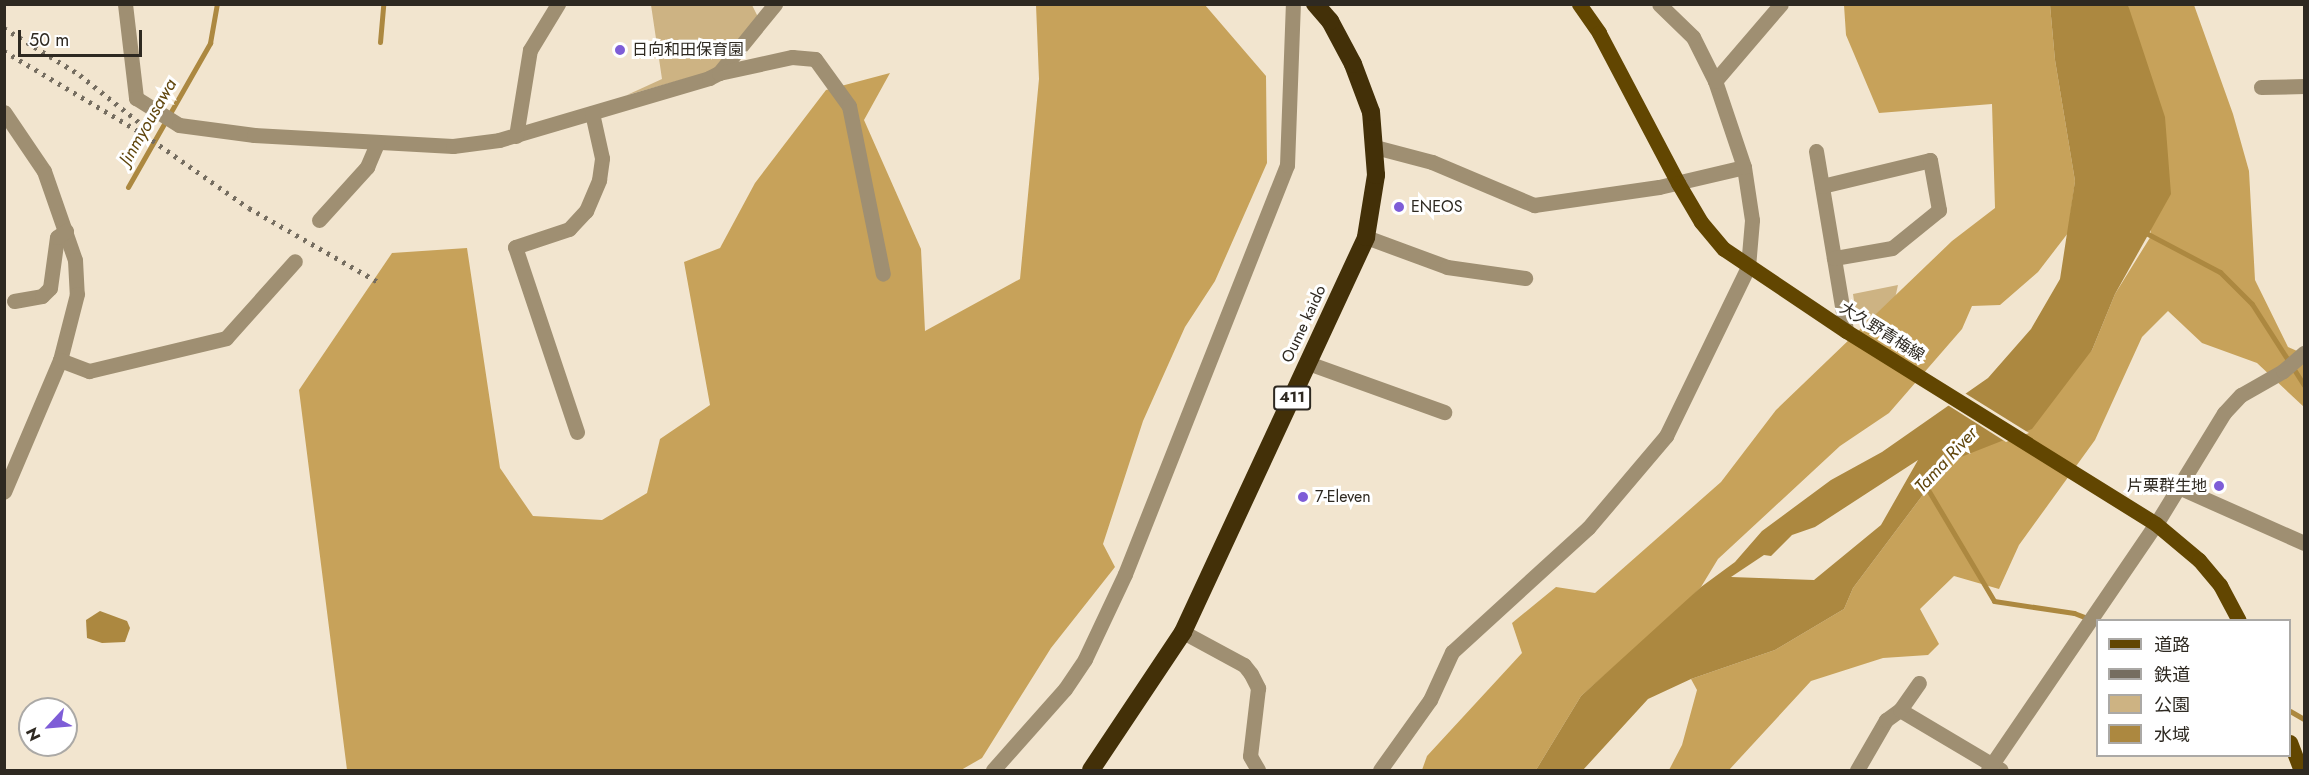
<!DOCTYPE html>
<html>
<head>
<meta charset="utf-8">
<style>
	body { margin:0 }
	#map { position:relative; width:2309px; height:775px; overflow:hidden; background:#f2e5cf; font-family:Jost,"Noto Sans JP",sans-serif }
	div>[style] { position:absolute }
	.green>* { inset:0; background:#cdb383 }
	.forest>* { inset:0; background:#c7a25a }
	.water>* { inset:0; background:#ac8840 }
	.pier>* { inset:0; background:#f2e5cf }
	.stream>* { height:5px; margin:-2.5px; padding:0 2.5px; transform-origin:2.5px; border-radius:2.5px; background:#ac8840 }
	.minor>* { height:15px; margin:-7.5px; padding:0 7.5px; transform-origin:7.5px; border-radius:7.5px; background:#9f8f72 }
	.major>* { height:15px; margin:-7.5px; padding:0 7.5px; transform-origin:7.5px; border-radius:7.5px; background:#624601 }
	.highway>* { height:18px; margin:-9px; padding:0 9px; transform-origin:9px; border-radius:9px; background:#433008 }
	.rail>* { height:4.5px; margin-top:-2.25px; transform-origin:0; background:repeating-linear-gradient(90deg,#756d60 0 3px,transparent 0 9px) }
	.dots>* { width:16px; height:16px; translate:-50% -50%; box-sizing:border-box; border:3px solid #fff; border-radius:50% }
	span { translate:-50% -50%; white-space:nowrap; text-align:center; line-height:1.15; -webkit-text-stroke:6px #fff; paint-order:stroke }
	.shield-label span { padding:2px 4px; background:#fff; border:2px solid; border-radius:4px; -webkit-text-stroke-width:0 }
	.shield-label { font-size:15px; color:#2e2921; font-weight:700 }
	.poi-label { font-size:16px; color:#2e2921 }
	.left { translate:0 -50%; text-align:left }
	.right { translate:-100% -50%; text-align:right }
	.street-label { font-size:16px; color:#2e2921 }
	.water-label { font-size:18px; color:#60460d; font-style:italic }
	.frame { position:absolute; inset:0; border:6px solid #2e2921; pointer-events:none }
	.legend { position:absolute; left:2096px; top:619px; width:195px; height:138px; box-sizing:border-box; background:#fff; border:2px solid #aba9a6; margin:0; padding:8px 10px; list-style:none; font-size:18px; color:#2e2921 }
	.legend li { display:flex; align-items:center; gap:12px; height:30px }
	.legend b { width:30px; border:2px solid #aba9a6 }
	.north { position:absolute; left:18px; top:697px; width:60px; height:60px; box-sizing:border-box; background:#fff; border:2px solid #aba9a6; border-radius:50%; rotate:244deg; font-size:16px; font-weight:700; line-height:24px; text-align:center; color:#2e2921 }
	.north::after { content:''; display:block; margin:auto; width:21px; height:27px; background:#7e5dd7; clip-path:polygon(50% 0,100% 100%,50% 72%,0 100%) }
	.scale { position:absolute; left:18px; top:30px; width:124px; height:27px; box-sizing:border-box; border:3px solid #2e2921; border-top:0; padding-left:8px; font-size:18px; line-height:21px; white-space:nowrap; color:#2e2921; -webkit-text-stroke:4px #fff; paint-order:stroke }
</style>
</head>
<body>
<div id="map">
	<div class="green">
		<div style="clip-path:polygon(651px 5px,752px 5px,758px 17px,713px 71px,627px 95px,662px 79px)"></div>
		<div style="clip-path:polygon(1898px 285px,1894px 303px,1868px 331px,1857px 321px,1853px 294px)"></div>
	</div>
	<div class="forest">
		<div style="clip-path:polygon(1036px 5px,1205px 5px,1266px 76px,1267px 163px,1215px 281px,1185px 327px,1143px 421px,1103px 544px,1115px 567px,1051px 648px,982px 758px,961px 770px,347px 770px,299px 390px,392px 253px,467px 248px,500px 468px,533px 516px,602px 520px,647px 493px,660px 439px,710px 405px,684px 262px,720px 248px,755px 183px,826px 90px,890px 73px,864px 120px,921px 249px,925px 331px,1020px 279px,1039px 79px)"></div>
		<div style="clip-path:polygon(1844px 5px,2050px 5px,2055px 60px,2075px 181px,2068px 233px,2038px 272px,2000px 305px,1972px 306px,1962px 329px,1889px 413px,1840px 446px,1718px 559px,1701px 587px,1675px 613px,1581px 696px,1536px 770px,1422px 770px,1427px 756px,1522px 653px,1512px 623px,1556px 587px,1595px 593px,1721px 482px,1776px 410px,1952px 241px,1995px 208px,1992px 104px,1879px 113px,1846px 35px)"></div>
		<div style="clip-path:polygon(2128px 5px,2194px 5px,2233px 114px,2249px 171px,2255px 280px,2288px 347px,2304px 354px,2304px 407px,2257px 363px,2202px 343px,2168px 311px,2142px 337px,2095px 440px,2019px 545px,1999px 589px,1954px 576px,1920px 609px,1939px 644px,1928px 655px,1883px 658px,1811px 681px,1729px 770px,1669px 770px,1682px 745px,1697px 690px,1691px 679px,1775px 650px,1844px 609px,1853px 588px,1940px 472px,2092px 350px,2115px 294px,2151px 236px)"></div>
	</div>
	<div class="water">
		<div style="clip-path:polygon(evenodd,2050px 5px,2128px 5px,2165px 117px,2171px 194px,2115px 294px,2092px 350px,2032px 429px,1961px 457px,1940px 472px,1853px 588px,1844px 609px,1775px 650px,1691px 679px,1648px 699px,1583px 770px,1536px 770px,1581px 696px,1701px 587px,1735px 562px,1762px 531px,1831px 480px,1882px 452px,1988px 378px,2031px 329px,2060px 279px,2075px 181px,2055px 60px,2050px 5px,1918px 460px,1881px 525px,1814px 580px,1731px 577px,1764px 555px,1771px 556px,1792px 535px,1815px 527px,1918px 460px)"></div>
		<div style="clip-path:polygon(100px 611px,127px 621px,130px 628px,125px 642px,102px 643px,87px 638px,86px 620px)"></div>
	</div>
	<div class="pier">
		<div style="clip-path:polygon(1963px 392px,2029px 433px,2006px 442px,1946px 404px)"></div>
	</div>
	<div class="stream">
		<div style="left:380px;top:42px;width:38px;rotate:-85deg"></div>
		<div style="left:128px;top:187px;width:166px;rotate:-60.3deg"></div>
		<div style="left:210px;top:43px;width:40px;rotate:-80deg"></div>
		<div style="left:2146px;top:233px;width:84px;rotate:27.8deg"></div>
		<div style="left:2220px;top:272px;width:45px;rotate:45deg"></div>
		<div style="left:2252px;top:304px;width:96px;rotate:57.3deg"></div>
		<div style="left:1924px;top:483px;width:137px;rotate:59.3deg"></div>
		<div style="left:1994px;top:601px;width:81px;rotate:8.5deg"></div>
		<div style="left:2074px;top:613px;width:17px;rotate:21deg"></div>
		<div style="left:2290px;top:711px;width:16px;rotate:30deg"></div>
	</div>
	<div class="minor">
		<div style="left:125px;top:4px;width:95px;rotate:83.3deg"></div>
		<div style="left:136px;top:98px;width:51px;rotate:32.1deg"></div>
		<div style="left:179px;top:125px;width:76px;rotate:7.6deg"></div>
		<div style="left:254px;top:135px;width:199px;rotate:3.2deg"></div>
		<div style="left:453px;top:146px;width:46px;rotate:-7.4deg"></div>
		<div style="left:499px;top:140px;width:219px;rotate:-16.4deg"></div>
		<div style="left:709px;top:78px;width:11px;rotate:-27deg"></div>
		<div style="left:719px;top:73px;width:89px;rotate:-50.9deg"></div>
		<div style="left:719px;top:73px;width:75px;rotate:-12.4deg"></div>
		<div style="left:792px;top:57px;width:23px;rotate:5deg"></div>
		<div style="left:815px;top:59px;width:58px;rotate:54.1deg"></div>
		<div style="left:849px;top:106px;width:171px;rotate:78.6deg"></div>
		<div style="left:1715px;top:81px;width:101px;rotate:-49.4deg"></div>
		<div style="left:2261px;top:87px;width:43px;rotate:-1.3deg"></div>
		<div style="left:4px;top:112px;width:71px;rotate:55.9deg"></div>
		<div style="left:44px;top:171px;width:94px;rotate:70.8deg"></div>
		<div style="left:75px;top:260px;width:34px;rotate:87deg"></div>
		<div style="left:77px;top:294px;width:68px;rotate:104.4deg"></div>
		<div style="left:60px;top:360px;width:143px;rotate:113deg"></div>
		<div style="left:516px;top:136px;width:87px;rotate:-80.8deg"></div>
		<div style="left:530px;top:50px;width:54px;rotate:-58.7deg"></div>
		<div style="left:1375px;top:147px;width:59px;rotate:14.7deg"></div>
		<div style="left:1432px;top:162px;width:111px;rotate:22.9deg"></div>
		<div style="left:1534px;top:205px;width:126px;rotate:-8.2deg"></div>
		<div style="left:1659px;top:187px;width:87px;rotate:-13.2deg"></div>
		<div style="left:1816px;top:151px;width:182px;rotate:80.5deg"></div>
		<div style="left:1822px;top:186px;width:111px;rotate:-13.5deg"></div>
		<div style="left:1930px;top:160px;width:51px;rotate:79.8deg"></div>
		<div style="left:1939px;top:210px;width:60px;rotate:141deg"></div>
		<div style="left:1892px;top:248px;width:59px;rotate:170.2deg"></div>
		<div style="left:319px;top:220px;width:72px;rotate:-47.8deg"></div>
		<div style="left:367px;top:167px;width:26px;rotate:-67deg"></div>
		<div style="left:1366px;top:237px;width:86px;rotate:20.3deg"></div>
		<div style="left:1447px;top:267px;width:79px;rotate:8deg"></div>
		<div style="left:14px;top:301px;width:28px;rotate:-10deg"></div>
		<div style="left:42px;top:296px;width:11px;rotate:-45deg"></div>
		<div style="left:50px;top:288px;width:51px;rotate:-82.2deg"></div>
		<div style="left:57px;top:237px;width:11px;rotate:-34deg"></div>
		<div style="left:60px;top:360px;width:31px;rotate:21deg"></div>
		<div style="left:89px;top:371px;width:141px;rotate:-13.5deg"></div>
		<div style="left:226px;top:338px;width:103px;rotate:-48.1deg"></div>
		<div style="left:1308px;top:363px;width:145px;rotate:19.8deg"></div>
		<div style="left:577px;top:432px;width:195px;rotate:-108.5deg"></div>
		<div style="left:515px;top:247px;width:57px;rotate:-18.4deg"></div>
		<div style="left:569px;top:229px;width:25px;rotate:-47deg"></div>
		<div style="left:586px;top:211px;width:34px;rotate:-67deg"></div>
		<div style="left:599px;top:180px;width:22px;rotate:-82deg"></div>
		<div style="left:602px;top:158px;width:46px;rotate:-102.5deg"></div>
		<div style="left:2176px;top:486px;width:140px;rotate:24deg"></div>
		<div style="left:1183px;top:632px;width:69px;rotate:28.4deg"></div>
		<div style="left:1244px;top:665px;width:11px;rotate:52deg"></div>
		<div style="left:1251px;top:674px;width:16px;rotate:63deg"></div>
		<div style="left:1258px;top:688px;width:68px;rotate:96.7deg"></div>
		<div style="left:1250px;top:756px;width:16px;rotate:60deg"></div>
		<div style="left:1900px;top:710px;width:117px;rotate:30.7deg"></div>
		<div style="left:993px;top:770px;width:108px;rotate:-48.4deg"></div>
		<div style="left:1065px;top:689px;width:36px;rotate:-56deg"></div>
		<div style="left:1085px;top:659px;width:94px;rotate:-64.8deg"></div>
		<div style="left:1125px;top:574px;width:440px;rotate:-68.4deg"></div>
		<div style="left:1287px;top:165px;width:161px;rotate:-87.9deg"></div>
		<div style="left:1380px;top:770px;width:86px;rotate:-54.5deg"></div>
		<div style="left:1430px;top:700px;width:53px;rotate:-65.4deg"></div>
		<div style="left:1452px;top:652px;width:184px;rotate:-42.4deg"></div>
		<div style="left:1588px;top:528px;width:121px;rotate:-49.7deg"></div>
		<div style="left:1666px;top:436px;width:188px;rotate:-64.1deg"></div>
		<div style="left:1748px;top:267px;width:47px;rotate:-85.1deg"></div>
		<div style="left:1752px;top:220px;width:54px;rotate:-98.6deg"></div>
		<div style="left:1744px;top:167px;width:91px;rotate:-108.6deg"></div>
		<div style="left:1715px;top:81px;width:49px;rotate:-116.6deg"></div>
		<div style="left:1693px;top:37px;width:47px;rotate:-135.9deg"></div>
		<div style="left:1857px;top:770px;width:58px;rotate:-59.9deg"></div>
		<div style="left:1886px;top:720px;width:17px;rotate:-36deg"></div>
		<div style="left:1900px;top:710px;width:33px;rotate:-55deg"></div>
		<div style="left:1988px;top:770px;width:298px;rotate:-55.7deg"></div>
		<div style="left:2156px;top:524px;width:130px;rotate:-58.5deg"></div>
		<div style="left:2224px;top:413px;width:25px;rotate:-47deg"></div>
		<div style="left:2241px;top:395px;width:48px;rotate:-29.7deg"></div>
		<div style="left:2283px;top:371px;width:28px;rotate:-41deg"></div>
	</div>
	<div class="major">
		<div style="left:1579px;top:4px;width:35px;rotate:55deg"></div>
		<div style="left:1599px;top:33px;width:170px;rotate:62.2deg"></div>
		<div style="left:1678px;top:183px;width:45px;rotate:59.5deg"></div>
		<div style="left:1701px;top:222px;width:35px;rotate:50deg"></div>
		<div style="left:1724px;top:249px;width:147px;rotate:33.9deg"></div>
		<div style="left:1846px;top:331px;width:365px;rotate:31.9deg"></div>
		<div style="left:2156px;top:524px;width:56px;rotate:39.9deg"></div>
		<div style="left:2199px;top:560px;width:33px;rotate:50deg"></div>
		<div style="left:2220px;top:585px;width:40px;rotate:62deg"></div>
		<div style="left:2290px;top:742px;width:30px;rotate:69deg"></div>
	</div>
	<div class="highway">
		<div style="left:1091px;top:770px;width:166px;rotate:-56.3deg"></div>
		<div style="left:1183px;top:632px;width:435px;rotate:-65.1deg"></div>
		<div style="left:1366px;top:237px;width:63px;rotate:-80.8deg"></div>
		<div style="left:1376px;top:175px;width:63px;rotate:-94.5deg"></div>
		<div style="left:1371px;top:112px;width:51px;rotate:-110.6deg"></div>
		<div style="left:1353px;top:64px;width:49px;rotate:-118.1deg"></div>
		<div style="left:1330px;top:21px;width:23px;rotate:-131deg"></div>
	</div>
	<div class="rail">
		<div style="left:4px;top:28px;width:89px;rotate:31.7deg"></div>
		<div style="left:80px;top:75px;width:88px;rotate:38.6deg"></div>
		<div style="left:4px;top:51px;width:164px;rotate:30.8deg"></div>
		<div style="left:145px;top:135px;width:127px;rotate:35.1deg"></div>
		<div style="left:249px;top:208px;width:149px;rotate:29.8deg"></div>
	</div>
	<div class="dots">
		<div style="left:620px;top:50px;background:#7e5dd7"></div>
		<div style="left:1399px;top:207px;background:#7e5dd7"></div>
		<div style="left:2219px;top:486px;background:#7e5dd7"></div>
		<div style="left:1303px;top:497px;background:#7e5dd7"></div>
	</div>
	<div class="shield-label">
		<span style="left:1292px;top:398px">411</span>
	</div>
	<div class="poi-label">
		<span class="left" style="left:632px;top:50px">日向和田保育園</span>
		<span class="left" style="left:1411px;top:207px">ENEOS</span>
		<span class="right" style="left:2207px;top:486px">片栗群生地</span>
		<span class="left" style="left:1315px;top:497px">7-Eleven</span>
	</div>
	<div class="street-label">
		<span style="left:1304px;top:324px;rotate:-65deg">Oume kaido</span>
		<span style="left:1882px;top:332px;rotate:32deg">大久野青梅線</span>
	</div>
	<div class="water-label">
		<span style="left:148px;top:122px;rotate:-60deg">Jinmyousawa</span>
		<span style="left:1946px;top:460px;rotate:-47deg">Tama River</span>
	</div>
	<div class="frame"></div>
	<ul class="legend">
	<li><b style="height:8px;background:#624601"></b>道路</li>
	<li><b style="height:8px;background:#756d60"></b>鉄道</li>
	<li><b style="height:16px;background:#cdb383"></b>公園</li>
	<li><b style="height:16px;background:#ac8840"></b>水域</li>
	</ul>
	<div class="north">N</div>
	<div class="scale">50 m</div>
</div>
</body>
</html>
